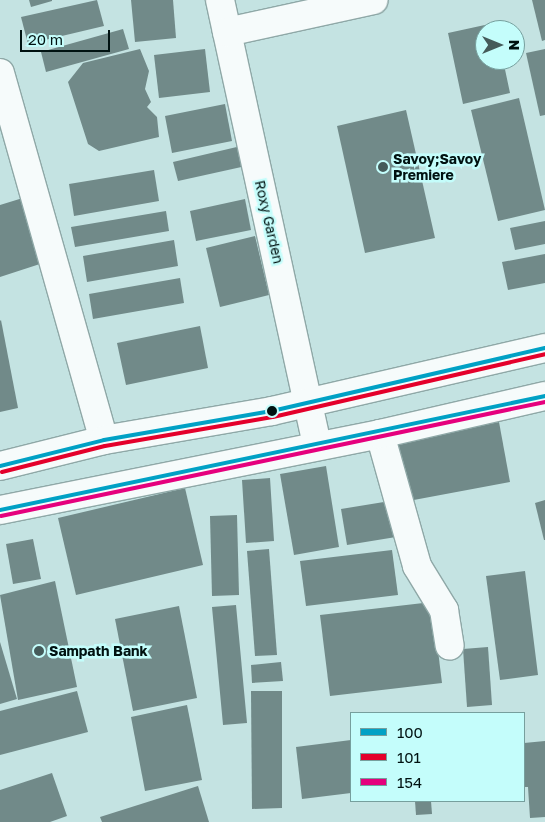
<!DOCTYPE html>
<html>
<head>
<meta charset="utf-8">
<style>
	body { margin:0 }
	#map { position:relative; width:545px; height:822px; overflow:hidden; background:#c4e3e2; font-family:"Golos Text",sans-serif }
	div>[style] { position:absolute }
	.building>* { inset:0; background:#718a89 }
	.roads { filter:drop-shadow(1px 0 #8fa8a7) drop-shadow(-1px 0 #8fa8a7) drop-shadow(0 1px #8fa8a7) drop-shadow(0 -1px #8fa8a7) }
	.minor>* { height:28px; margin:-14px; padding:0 14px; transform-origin:14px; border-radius:14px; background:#f6fbfb }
	.trunk>* { height:28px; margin:-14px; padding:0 14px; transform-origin:14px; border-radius:14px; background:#f6fbfb }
	.bus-1>* { height:4px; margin:-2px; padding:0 2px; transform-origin:2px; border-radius:2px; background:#00a1c5 }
	.bus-2>* { height:4px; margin:-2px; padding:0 2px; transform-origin:2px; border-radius:2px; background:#e4002b }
	.bus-3>* { height:4px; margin:-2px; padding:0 2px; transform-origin:2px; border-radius:2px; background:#e5007d }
	.dots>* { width:14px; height:14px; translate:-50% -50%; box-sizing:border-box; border:2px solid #c4fdfb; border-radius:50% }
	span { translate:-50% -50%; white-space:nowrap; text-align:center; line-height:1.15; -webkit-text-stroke:5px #c4fdfb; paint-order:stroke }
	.poi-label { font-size:14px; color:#001211; font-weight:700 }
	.left { translate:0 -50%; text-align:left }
	.street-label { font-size:14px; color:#001211 }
	.legend { position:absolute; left:350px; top:712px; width:175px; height:90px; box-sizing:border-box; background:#c4fdfb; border:1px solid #769f9d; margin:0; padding:6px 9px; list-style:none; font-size:15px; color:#001211 }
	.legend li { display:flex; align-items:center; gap:10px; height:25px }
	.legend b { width:25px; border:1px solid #769f9d }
	.north { position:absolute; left:475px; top:20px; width:50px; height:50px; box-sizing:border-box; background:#c4fdfb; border:1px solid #769f9d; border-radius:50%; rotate:90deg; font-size:14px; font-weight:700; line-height:20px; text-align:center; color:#001211 }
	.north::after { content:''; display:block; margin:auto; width:18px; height:22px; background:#455b5a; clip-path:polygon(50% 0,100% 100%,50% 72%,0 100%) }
	.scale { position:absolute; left:20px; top:30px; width:90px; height:22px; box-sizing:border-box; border:2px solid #001211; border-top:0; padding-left:6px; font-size:15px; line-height:18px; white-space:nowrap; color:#001211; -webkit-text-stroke:4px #c4fdfb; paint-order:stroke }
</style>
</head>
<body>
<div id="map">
	<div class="building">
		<div style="clip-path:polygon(29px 0,52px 0,52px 1px,31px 7px)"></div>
		<div style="clip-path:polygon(97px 0,104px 26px,28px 44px,21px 17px)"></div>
		<div style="clip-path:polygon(131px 0,173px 0,176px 38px,135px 42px)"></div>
		<div style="clip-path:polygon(532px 0,545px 0,545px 40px,542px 41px)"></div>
		<div style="clip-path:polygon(494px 23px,496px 30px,485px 30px,485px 60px,503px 60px,510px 93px,463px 104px,448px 33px)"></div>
		<div style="clip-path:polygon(123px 29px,129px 49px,46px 72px,41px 52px)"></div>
		<div style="clip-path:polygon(140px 49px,149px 71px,145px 89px,151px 102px,147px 107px,157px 117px,159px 137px,99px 151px,88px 144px,68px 82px,83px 63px)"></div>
		<div style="clip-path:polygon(205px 49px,210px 92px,159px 98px,154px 55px)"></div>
		<div style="clip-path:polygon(545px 49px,545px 115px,540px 116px,526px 53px)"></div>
		<div style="clip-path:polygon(519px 98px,545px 210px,498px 221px,471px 110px)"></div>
		<div style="clip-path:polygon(225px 104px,232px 141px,172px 153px,165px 116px)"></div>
		<div style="clip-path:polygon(406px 110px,435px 238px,365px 253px,337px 126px)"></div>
		<div style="clip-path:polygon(241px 146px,246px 166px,178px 181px,173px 162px)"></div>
		<div style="clip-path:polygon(154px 170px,159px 201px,74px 216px,69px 184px)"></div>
		<div style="clip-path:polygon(26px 197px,46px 262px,0 277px,0 205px)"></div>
		<div style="clip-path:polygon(245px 199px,251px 230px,196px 241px,190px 211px)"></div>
		<div style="clip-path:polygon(166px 211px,169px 231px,75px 247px,71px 227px)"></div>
		<div style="clip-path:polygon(545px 221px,545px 244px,515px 250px,510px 228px)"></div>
		<div style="clip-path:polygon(255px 236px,269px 295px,220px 307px,206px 248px)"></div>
		<div style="clip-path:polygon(174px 240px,178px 266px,87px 282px,83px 256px)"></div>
		<div style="clip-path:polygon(545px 254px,545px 283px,508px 290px,502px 262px)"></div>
		<div style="clip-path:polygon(180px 278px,184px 303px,93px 319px,89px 294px)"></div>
		<div style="clip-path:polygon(1px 320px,18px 408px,0 412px,0 321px)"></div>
		<div style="clip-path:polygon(200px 326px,208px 368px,126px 385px,117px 343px)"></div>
		<div style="clip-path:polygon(499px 422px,510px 482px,403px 502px,392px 441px)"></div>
		<div style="clip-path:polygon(326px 466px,339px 547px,294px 555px,280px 474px)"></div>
		<div style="clip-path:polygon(270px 478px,274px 541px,246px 543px,242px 480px)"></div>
		<div style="clip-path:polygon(185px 488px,203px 565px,76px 595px,58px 518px)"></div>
		<div style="clip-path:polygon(545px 500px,545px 540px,544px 540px,535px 503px)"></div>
		<div style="clip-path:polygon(390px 501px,396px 537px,347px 545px,341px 509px)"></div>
		<div style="clip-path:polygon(237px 515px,239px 595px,212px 596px,210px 516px)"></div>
		<div style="clip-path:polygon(33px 539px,41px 579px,13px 584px,6px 544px)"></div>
		<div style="clip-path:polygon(269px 549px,277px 655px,255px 656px,247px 551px)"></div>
		<div style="clip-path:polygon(392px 550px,398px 595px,306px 606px,300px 561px)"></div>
		<div style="clip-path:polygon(525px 571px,538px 675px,500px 680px,486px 576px)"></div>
		<div style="clip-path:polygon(55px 581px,77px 687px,18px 700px,0 595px)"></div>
		<div style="clip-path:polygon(432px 602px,442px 683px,330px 696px,320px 615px)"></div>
		<div style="clip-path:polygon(236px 605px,247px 723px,223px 725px,212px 607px)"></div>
		<div style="clip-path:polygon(179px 606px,197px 698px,133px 711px,115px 619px)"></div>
		<div style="clip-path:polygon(0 642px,17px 699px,0 704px)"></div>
		<div style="clip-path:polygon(488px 647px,492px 705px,467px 707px,463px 649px)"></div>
		<div style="clip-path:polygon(281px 662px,283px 681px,252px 683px,251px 665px)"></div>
		<div style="clip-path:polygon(77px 691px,88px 732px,0 755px,0 711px)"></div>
		<div style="clip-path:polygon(251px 691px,282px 691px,282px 808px,252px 809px)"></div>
		<div style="clip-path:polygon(187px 705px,202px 780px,145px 791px,131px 717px)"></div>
		<div style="clip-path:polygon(351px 740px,351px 793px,302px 799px,296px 747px)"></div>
		<div style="clip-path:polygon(545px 741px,545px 817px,530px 818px,528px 787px,524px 787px,524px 743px)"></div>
		<div style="clip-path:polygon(52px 773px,67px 816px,50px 822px,0 822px,0 790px)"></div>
		<div style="clip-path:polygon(198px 786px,209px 822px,102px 822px,100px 817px)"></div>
		<div style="clip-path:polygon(415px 801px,431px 801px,432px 814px,416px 815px)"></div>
	</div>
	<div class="roads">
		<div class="minor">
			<div style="left:220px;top:0;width:455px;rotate:77.7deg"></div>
			<div style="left:227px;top:32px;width:150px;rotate:-12.3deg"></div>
			<div style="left:0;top:73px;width:381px;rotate:74.2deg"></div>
			<div style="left:380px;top:434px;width:137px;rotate:74.3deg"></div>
			<div style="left:417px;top:566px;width:52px;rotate:58.5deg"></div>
			<div style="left:444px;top:610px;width:36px;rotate:81deg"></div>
		</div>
		<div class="trunk">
			<div style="left:0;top:466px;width:107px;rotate:-14deg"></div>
			<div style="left:104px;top:440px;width:170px;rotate:-9.8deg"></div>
			<div style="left:272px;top:411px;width:280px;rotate:-13deg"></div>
			<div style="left:0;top:510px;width:388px;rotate:-11.3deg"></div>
			<div style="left:380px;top:434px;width:169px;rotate:-13deg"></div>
		</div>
	</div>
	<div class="bus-1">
		<div style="left:0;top:466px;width:107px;rotate:-14deg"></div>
		<div style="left:104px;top:440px;width:170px;rotate:-9.8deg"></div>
		<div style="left:272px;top:411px;width:280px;rotate:-13deg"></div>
		<div style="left:0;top:510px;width:557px;rotate:-11.81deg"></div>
	</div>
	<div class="bus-2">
		<div style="left:2px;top:472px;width:106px;rotate:-14.2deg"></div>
		<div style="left:105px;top:446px;width:170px;rotate:-9.8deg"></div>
		<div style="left:273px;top:417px;width:279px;rotate:-13deg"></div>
	</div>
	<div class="bus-3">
		<div style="left:1px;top:516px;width:556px;rotate:-11.84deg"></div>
	</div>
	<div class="dots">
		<div style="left:383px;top:167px;background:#455b5a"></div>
		<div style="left:272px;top:411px;background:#001211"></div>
		<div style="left:39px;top:651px;background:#455b5a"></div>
	</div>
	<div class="poi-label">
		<span class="left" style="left:393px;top:167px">Savoy;Savoy<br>Premiere</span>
		<span class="left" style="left:49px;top:651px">Sampath Bank</span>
	</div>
	<div class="street-label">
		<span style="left:269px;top:222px;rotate:77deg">Roxy Garden</span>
	</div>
	<ul class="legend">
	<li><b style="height:6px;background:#00a1c5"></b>100</li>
	<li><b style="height:6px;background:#e4002b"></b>101</li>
	<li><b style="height:6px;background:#e5007d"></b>154</li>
	</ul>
	<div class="north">N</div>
	<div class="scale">20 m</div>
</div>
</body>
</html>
